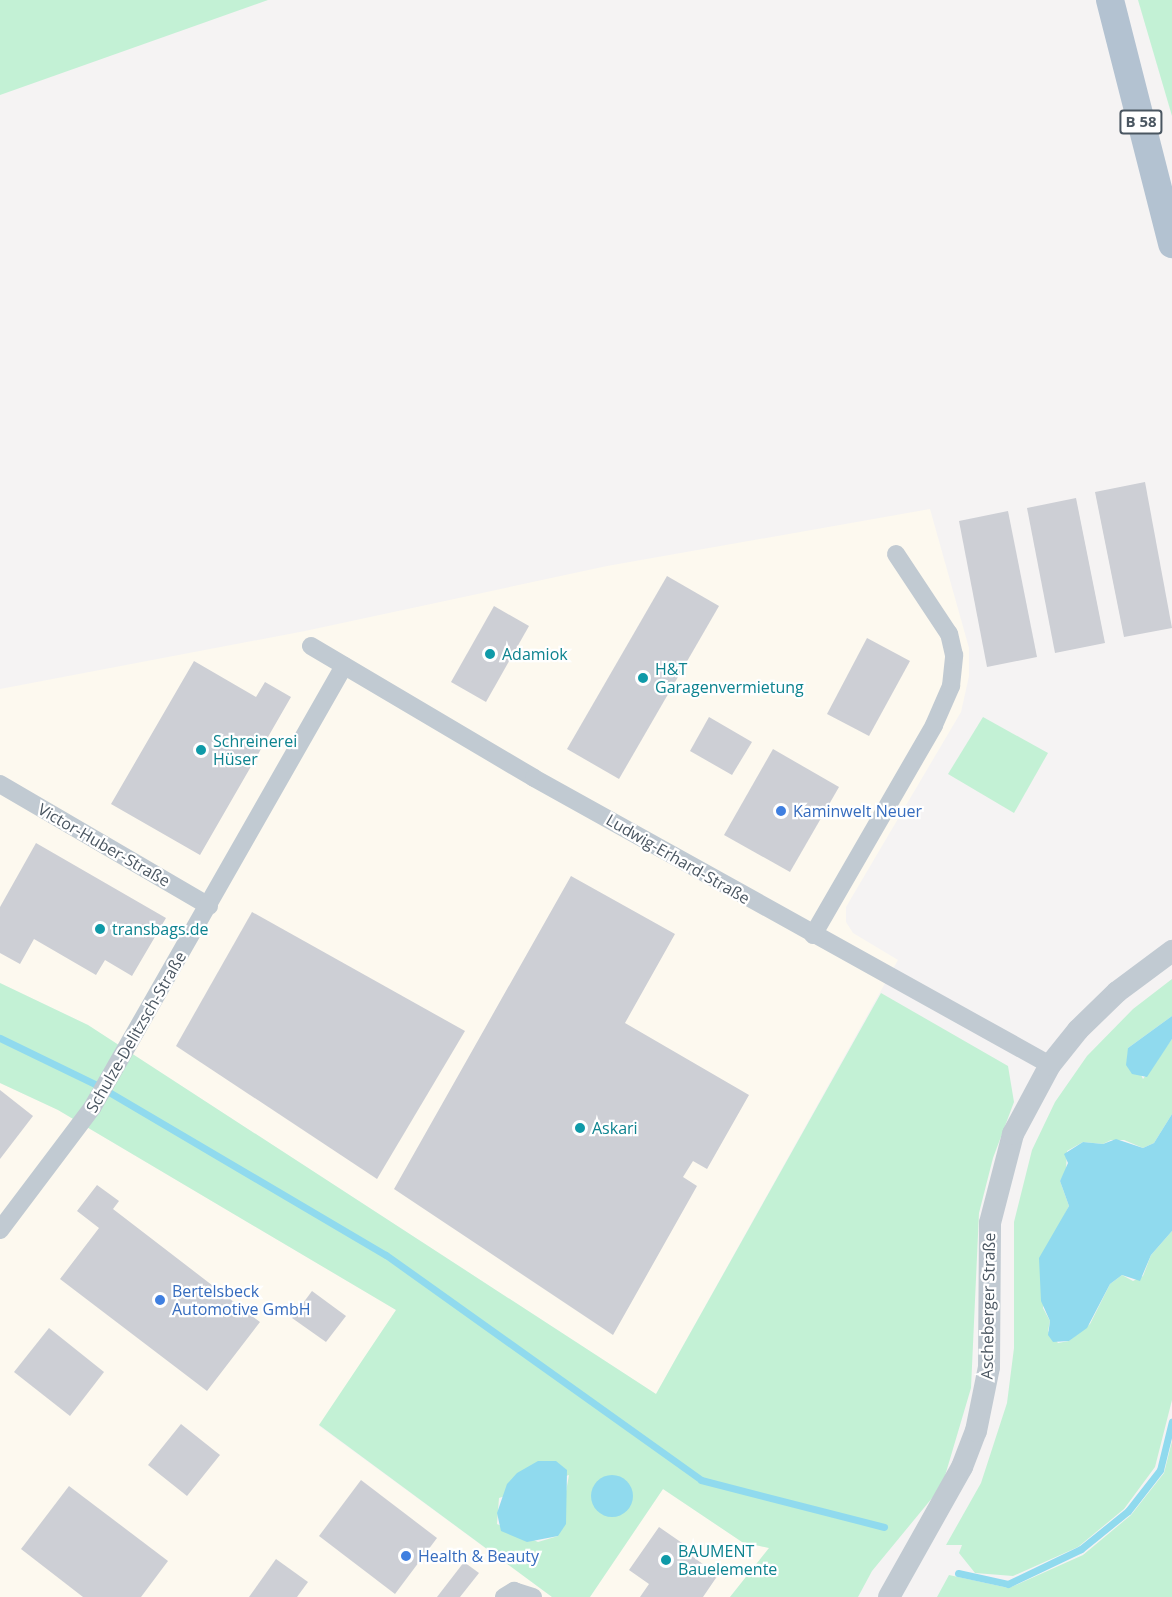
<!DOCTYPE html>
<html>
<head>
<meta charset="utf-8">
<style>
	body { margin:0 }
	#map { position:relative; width:1172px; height:1597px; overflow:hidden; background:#f5f3f3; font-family:"Open Sans",sans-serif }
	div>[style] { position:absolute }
	.commercial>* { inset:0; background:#fdf9ef }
	.green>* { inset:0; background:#c3f1d5 }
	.water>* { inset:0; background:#90daee }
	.round { border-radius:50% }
	.stream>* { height:7px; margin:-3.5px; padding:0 3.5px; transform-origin:3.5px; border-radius:3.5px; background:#90daee }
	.building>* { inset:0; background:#cdcfd5 }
	.minor>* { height:18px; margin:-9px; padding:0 9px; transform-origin:9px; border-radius:9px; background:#c1cad2 }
	.tertiary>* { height:22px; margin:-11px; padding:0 11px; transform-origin:11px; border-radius:11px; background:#c1cad2 }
	.primary>* { height:28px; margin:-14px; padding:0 14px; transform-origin:14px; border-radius:14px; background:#b3c2d1 }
	.dots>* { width:16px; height:16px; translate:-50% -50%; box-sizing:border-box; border:3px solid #fff; border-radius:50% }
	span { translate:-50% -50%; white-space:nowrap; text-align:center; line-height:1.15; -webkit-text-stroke:4.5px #fff; paint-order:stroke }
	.shield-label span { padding:2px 4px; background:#fff; border:2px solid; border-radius:4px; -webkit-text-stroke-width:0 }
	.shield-label { font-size:15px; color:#4a5661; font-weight:700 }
	.culture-label { font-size:16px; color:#0d838f }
	.left { translate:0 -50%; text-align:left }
	.shop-label { font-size:16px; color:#366cbe }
	.street-label { font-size:16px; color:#4a5661 }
</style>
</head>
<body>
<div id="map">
	<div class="commercial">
		<div style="clip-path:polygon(930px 509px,969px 648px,969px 676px,961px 712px,846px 907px,846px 922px,853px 933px,898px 960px,656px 1394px,88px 1025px,0 983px,0 689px,305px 631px,607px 566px)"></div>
		<div style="clip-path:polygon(0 1083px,58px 1110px,396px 1310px,319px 1426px,552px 1597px,0 1597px)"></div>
		<div style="clip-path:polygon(663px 1489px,742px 1542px,769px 1548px,730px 1597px,590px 1597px)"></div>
	</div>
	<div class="green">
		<div style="clip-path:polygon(0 0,268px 0,0 95px)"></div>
		<div style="clip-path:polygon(1138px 0,1172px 0,1172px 116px)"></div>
		<div style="clip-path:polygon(983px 717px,1048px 753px,1014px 813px,948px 774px)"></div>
		<div style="clip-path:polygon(1172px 979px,1172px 1016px,1128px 1048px,1143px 1079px,1172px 1039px,1172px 1114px,1154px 1143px,1143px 1148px,1124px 1140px,1111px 1140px,1103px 1144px,1083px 1142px,1067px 1151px,1066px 1170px,1060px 1181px,1069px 1206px,1058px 1228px,1043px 1308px,1050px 1321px,1048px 1331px,1058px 1343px,1069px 1341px,1090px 1324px,1110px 1284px,1122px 1275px,1133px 1281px,1143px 1276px,1151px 1255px,1172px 1231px,1172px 1400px,1155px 1467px,1124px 1509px,1078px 1547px,1013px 1576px,975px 1573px,959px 1553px,962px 1545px,946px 1545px,981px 1483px,1007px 1403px,1014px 1348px,1014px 1222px,1032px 1150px,1055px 1102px,1087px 1056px,1133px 1009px)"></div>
		<div style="clip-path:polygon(evenodd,0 983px,88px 1025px,656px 1394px,881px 993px,1008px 1066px,1014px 1102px,993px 1158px,979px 1213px,971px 1388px,942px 1486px,872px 1571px,858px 1597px,730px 1597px,769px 1548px,742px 1542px,663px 1489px,590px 1597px,552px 1597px,319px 1425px,396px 1310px,58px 1110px,0 1083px,0 983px,569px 1475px,558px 1536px,538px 1542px,497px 1524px,499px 1498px,569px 1475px)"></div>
		<div style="clip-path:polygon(1172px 1441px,1172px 1597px,937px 1597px,949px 1575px,1009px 1588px,1083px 1555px,1131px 1515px,1164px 1473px)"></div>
	</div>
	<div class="water">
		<div style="clip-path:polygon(1172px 1016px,1172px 1039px,1147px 1077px,1132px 1074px,1126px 1065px,1128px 1048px)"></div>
		<div style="clip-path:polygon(1172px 1114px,1172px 1231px,1151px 1255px,1140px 1281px,1122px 1275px,1110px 1284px,1087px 1328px,1069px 1341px,1053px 1342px,1048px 1335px,1050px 1321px,1041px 1301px,1039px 1258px,1069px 1206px,1060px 1181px,1068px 1163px,1064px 1154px,1083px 1142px,1103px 1144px,1116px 1139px,1143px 1148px,1154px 1143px)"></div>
		<div style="clip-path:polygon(538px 1461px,556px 1461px,567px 1470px,566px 1524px,558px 1536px,527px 1542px,501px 1531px,497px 1513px,507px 1484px,517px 1473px)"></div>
		<div class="round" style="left:591px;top:1475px;width:42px;height:42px"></div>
	</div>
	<div class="stream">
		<div style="left:0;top:1038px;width:108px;rotate:25.9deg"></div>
		<div style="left:97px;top:1085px;width:335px;rotate:30.5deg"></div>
		<div style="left:386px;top:1255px;width:387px;rotate:35.5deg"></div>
		<div style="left:701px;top:1480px;width:189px;rotate:14.4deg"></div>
		<div style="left:958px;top:1573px;width:51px;rotate:12.4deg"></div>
		<div style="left:1008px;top:1584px;width:81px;rotate:-25.6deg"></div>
		<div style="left:1081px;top:1549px;width:60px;rotate:-39deg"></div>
		<div style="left:1128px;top:1511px;width:52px;rotate:-52deg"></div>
		<div style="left:1160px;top:1470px;width:50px;rotate:-76.2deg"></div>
	</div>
	<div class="building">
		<div style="clip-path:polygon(1145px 482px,1172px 628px,1124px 637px,1095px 492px)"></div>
		<div style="clip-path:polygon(1076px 498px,1105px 643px,1055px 653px,1027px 508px)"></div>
		<div style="clip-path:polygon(1008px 511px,1037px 657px,987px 667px,959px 521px)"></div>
		<div style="clip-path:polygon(667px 576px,719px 606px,619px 779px,567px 749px)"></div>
		<div style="clip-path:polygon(494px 606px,529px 626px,486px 702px,451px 682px)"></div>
		<div style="clip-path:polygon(867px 638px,910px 661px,869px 736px,827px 714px)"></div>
		<div style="clip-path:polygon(194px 661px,256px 697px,265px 682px,291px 697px,200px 855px,111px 804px)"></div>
		<div style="clip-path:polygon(709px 717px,752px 742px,732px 775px,690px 751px)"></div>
		<div style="clip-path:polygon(773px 749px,839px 787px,790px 872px,724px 835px)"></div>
		<div style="clip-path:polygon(36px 843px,166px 918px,132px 976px,105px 960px,96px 975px,34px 939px,20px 964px,0 953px,0 907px)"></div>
		<div style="clip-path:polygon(571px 876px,675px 934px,625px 1023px,749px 1095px,707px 1169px,693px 1161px,683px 1177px,697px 1186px,613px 1335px,394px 1189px)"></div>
		<div style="clip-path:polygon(252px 912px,465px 1031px,377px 1179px,176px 1046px)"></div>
		<div style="clip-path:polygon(0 1090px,33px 1116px,0 1159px)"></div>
		<div style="clip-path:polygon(97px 1185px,119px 1201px,113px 1209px,260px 1322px,207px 1391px,60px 1279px,99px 1228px,77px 1211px)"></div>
		<div style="clip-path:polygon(312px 1291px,346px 1316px,326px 1342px,292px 1318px)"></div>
		<div style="clip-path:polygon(49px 1328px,104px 1372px,70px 1416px,14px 1372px)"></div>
		<div style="clip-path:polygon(181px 1424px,220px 1455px,187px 1496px,148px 1465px)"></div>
		<div style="clip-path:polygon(361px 1480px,437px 1538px,395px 1594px,319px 1536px)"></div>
		<div style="clip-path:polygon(69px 1486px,168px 1561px,141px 1597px,83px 1597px,21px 1549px)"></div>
		<div style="clip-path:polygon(659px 1527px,685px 1545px,682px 1549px,718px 1575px,703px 1597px,640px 1597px,649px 1584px,629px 1570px)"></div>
		<div style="clip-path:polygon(276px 1559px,308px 1582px,297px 1597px,249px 1597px)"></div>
		<div style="clip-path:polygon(464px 1562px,479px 1573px,460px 1597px,437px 1597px)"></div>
	</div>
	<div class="minor">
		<div style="left:311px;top:646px;width:259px;rotate:30.6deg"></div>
		<div style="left:534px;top:778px;width:590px;rotate:29.08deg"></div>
		<div style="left:0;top:784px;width:242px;rotate:30.3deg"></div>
		<div style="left:813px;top:935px;width:242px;rotate:-60deg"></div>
		<div style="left:934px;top:725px;width:43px;rotate:-66.4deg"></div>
		<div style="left:951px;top:686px;width:31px;rotate:-84deg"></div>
		<div style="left:954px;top:655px;width:22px;rotate:-103deg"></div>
		<div style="left:949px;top:634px;width:96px;rotate:-123.5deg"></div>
		<div style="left:0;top:1230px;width:153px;rotate:-53deg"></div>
		<div style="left:92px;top:1108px;width:509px;rotate:-60.31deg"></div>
		<div style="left:504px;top:1597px;width:12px;rotate:-31deg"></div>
		<div style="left:514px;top:1591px;width:20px;rotate:18deg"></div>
	</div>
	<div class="tertiary">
		<div style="left:889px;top:1597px;width:149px;rotate:-60.7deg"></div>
		<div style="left:962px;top:1467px;width:39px;rotate:-69deg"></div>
		<div style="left:976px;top:1431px;width:65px;rotate:-78.5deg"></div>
		<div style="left:989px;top:1367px;width:144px;rotate:-89.6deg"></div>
		<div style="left:990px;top:1223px;width:92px;rotate:-75.5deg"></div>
		<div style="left:1013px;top:1134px;width:78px;rotate:-61.8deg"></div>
		<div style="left:1050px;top:1065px;width:45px;rotate:-51.3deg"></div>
		<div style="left:1078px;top:1030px;width:54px;rotate:-44.3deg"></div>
		<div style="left:1117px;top:992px;width:69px;rotate:-36.7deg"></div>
	</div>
	<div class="primary">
		<div style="left:1110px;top:0;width:252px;rotate:75.7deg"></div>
	</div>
	<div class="dots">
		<div style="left:490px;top:654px;background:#0f9aa8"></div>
		<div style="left:643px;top:678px;background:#0f9aa8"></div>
		<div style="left:201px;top:750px;background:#0f9aa8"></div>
		<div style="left:781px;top:811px;background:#3f7fe0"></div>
		<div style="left:100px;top:929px;background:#0f9aa8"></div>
		<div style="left:580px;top:1128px;background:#0f9aa8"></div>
		<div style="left:160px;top:1300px;background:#3f7fe0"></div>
		<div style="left:406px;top:1556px;background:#3f7fe0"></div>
		<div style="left:666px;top:1560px;background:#0f9aa8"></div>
	</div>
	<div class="shield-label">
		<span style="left:1141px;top:122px">B 58</span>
	</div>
	<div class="culture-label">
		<span class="left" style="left:502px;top:654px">Adamiok</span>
		<span class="left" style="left:655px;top:678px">H&amp;T<br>Garagenvermietung</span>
		<span class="left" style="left:213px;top:750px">Schreinerei<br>Hüser</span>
		<span class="left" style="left:112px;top:929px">transbags.de</span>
		<span class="left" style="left:592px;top:1128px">Askari</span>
		<span class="left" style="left:678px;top:1560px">BAUMENT<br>Bauelemente</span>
	</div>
	<div class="shop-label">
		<span class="left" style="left:793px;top:811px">Kaminwelt Neuer</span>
		<span class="left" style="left:172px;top:1300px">Bertelsbeck<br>Automotive GmbH</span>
		<span class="left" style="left:418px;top:1556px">Health &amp; Beauty</span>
	</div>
	<div class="street-label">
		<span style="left:104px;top:845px;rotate:30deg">Victor-Huber-Straße</span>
		<span style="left:678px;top:859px;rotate:30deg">Ludwig-Erhard-Straße</span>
		<span style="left:136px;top:1032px;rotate:-60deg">Schulze-Delitzsch-Straße</span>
		<span style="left:988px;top:1306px;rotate:-89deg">Ascheberger Straße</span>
	</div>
</div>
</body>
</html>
